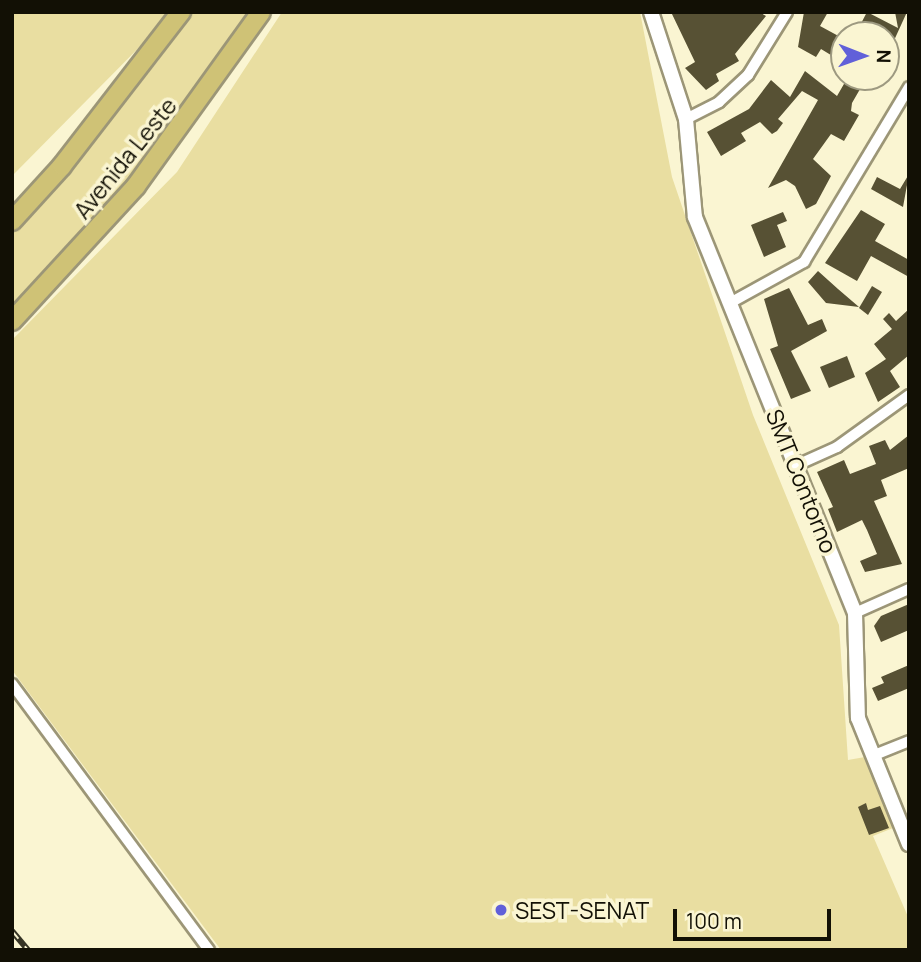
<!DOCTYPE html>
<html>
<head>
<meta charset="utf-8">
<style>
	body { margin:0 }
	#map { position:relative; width:921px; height:962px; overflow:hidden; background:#faf5d2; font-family:Manrope,sans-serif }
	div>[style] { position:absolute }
	.green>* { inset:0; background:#e9dea1 }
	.building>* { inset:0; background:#575134 }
	.roads { filter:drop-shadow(2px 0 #9c9677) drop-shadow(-2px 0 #9c9677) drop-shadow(0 2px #9c9677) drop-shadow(0 -2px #9c9677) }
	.minor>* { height:10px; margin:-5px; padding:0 5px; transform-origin:5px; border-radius:5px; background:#fff }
	.tertiary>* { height:14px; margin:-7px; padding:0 7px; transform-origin:7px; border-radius:7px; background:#fff }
	.primary>* { height:18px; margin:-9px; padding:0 9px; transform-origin:9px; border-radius:9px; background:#cfc276 }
	.rail>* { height:6px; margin-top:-3px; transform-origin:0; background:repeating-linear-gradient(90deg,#faf5d2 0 10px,#363425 0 20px); box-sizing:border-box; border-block:2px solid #363425 }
	.dots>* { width:19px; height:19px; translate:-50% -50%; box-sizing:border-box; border:4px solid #faf5d2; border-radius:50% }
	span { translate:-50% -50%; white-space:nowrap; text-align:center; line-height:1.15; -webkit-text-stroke:7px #faf5d2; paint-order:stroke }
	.street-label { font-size:23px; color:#121005 }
	.poi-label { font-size:23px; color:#121005 }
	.left { translate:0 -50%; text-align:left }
	.frame { position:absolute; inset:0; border:14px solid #121005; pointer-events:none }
	.north { position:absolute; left:830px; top:21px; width:70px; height:70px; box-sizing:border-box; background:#faf5d2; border:2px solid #9d9980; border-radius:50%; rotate:91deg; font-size:19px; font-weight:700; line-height:28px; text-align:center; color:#121005 }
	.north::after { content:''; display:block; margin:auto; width:24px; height:32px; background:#6160d9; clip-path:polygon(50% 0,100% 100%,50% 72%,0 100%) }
	.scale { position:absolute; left:673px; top:909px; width:158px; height:32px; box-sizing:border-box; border:4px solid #121005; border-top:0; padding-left:9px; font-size:21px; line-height:24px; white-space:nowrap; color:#121005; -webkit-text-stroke:5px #faf5d2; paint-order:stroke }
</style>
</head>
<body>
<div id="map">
	<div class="green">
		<div style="clip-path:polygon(12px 12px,174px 12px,12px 176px)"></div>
		<div style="clip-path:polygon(189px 12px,255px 12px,128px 183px,12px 310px,12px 232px,158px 61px)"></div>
		<div style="clip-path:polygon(282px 12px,640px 12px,672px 177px,753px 415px,839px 625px,848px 760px,865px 757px,893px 828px,873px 836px,909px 919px,909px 950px,221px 950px,12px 670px,12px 340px,177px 172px)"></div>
	</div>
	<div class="building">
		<div style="clip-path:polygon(671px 12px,759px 12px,766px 16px,735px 54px,739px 61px,716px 74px,719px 81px,706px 90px,685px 68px,695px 62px)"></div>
		<div style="clip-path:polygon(804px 12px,828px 12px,820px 26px,844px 39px,844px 63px,821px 49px,816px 57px,798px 47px)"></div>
		<div style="clip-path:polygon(867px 12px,898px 28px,895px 12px,907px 12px,886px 58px,886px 35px,855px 35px)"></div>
		<div style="clip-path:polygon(805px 71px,837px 96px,848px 77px,867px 77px,852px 103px,851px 111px,859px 115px,844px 141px,831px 134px,813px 159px,831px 176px,816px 204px,806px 209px,795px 186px,786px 180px,768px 188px,818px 100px,802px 91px,778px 119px,783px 123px,777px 131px,772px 134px,760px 122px,741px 133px,746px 141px,721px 156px,707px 132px,749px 109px,771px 80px,790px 97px)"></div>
		<div style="clip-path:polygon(909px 174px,903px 207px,871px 189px,877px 177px,900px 189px)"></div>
		<div style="clip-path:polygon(861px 210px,885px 224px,875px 241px,909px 260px,909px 277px,871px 256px,857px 281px,825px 263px)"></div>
		<div style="clip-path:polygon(783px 212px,787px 221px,777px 225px,786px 247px,764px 257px,751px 225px)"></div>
		<div style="clip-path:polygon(818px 271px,838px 289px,859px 307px,826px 303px,808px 282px)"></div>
		<div style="clip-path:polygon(872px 286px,882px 292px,868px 315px,859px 308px)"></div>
		<div style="clip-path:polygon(789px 288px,808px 325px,822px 319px,827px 331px,791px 351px,811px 391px,791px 399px,770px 349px,778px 346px,764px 299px)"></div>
		<div style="clip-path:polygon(909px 309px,909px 355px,890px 371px,900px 387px,878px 402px,865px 373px,886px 359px,874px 344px,892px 329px,883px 319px,889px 313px,896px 321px)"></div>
		<div style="clip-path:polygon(847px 356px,855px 377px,829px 388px,820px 367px)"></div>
		<div style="clip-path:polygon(909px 435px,909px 468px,881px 480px,887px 496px,874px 501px,902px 564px,865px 572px,860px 561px,877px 554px,867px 530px,862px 520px,837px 532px,828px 509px,833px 507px,817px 472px,844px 460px,850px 474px,876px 464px,869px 446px,885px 440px,890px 450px)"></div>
		<div style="clip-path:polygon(909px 604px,909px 630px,881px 642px,874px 626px,881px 616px)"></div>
		<div style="clip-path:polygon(909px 665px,909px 688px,878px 701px,872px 688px,884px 683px,881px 677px)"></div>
		<div style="clip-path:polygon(866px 803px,868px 810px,880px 806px,889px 828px,869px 835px,858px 807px)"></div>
	</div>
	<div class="roads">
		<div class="minor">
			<div style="left:686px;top:119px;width:37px;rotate:-27deg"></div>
			<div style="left:719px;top:102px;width:40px;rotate:-43deg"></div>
			<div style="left:748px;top:75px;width:74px;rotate:-58.2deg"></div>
			<div style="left:730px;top:303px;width:85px;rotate:-29deg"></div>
			<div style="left:804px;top:262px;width:204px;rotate:-59deg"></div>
			<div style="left:797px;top:465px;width:44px;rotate:-24.2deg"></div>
			<div style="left:837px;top:447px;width:89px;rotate:-35.8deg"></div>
			<div style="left:855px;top:613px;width:59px;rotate:-24deg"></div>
			<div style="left:12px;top:684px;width:331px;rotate:53.5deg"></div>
			<div style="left:872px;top:756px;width:40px;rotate:-22deg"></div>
		</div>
		<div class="tertiary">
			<div style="left:651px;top:12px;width:113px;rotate:71.9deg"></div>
			<div style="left:686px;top:119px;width:98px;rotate:84.8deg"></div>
			<div style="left:695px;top:217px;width:427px;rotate:68deg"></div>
			<div style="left:855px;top:613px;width:105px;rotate:88.4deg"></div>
			<div style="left:858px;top:718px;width:136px;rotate:68deg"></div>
		</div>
		<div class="primary">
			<div style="left:12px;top:221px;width:74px;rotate:-47.7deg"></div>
			<div style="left:62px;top:166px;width:195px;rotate:-52.3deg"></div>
			<div style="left:12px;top:321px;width:183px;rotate:-47.4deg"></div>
			<div style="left:136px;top:186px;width:214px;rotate:-54.3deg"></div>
		</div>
	</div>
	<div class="rail">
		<div style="left:12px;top:931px;width:25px;rotate:50deg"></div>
	</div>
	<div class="dots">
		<div style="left:501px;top:910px;background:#6160d9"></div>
	</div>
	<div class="street-label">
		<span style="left:125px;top:158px;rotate:-51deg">Avenida Leste</span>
		<span style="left:802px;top:481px;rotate:68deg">SMT Contorno</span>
	</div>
	<div class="poi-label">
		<span class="left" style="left:515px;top:910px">SEST-SENAT</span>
	</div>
	<div class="frame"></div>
	<div class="north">N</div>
	<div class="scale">100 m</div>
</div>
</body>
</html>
